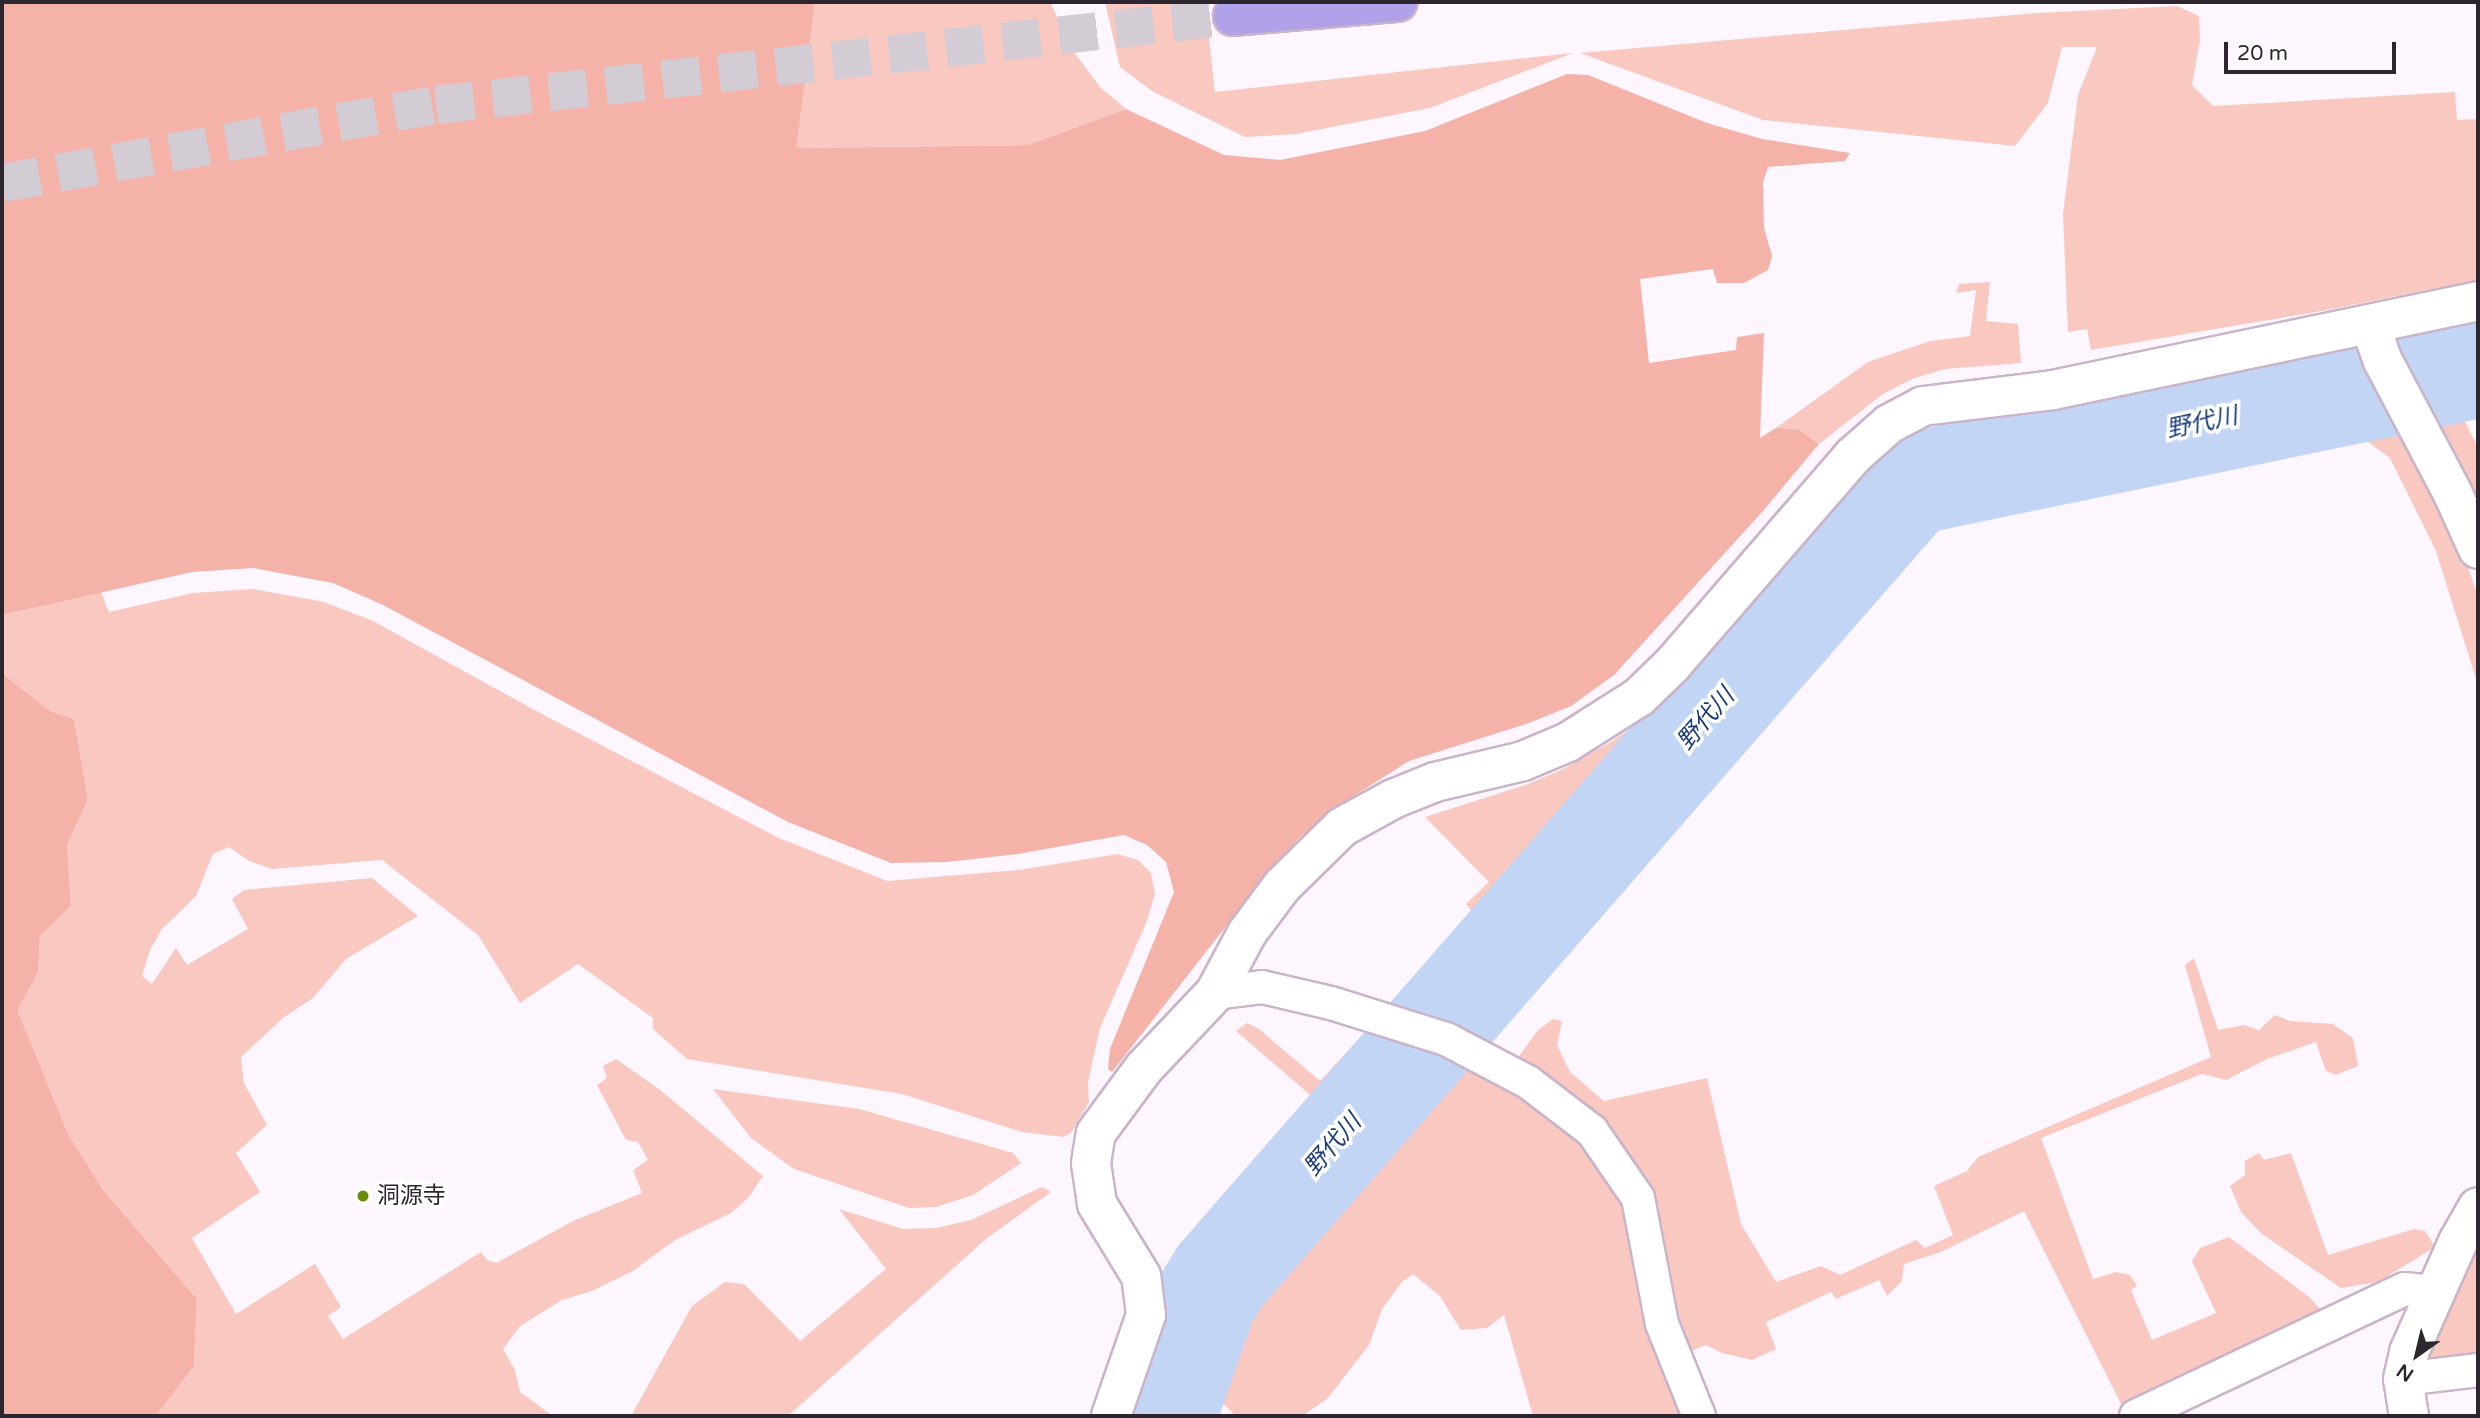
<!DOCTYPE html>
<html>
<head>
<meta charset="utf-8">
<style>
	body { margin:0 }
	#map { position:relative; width:2480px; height:1418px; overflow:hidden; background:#fef6fe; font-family:"Varela Round","Noto Sans JP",sans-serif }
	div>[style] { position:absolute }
	.green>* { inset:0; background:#f8c8c1 }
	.forest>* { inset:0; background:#f5b2a8 }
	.river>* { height:103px; margin:-51.5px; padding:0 51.5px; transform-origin:51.5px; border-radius:51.5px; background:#c3d5f5 }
	.highway-tunnel>* { height:38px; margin-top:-19px; transform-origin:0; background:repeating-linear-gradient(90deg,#d4ccd4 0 38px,transparent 0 57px) }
	.roads { filter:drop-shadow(2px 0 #c9b4c9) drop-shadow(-2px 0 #c9b4c9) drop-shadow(0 2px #c9b4c9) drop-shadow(0 -2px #c9b4c9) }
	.lane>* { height:32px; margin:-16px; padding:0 16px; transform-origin:16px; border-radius:16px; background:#fff }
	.street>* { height:38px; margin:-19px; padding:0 19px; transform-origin:19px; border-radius:19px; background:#fff }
	.highway>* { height:38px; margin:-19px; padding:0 19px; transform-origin:19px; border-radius:19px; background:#b1a1e9 }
	.dots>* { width:19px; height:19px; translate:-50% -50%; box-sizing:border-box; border:4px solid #fff; border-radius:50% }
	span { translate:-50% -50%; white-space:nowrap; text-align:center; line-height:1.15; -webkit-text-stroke:7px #fff; paint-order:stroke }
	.poi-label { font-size:23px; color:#2e262e }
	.left { translate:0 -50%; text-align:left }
	.water-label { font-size:24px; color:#1d3c79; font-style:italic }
	.frame { position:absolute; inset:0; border:4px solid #2e262e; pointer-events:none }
	.north { position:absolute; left:2382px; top:1320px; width:70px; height:70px; -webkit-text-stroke:5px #fff; paint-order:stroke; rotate:214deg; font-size:19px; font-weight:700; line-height:28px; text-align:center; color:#2e262e }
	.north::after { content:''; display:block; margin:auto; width:24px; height:32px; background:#2e262e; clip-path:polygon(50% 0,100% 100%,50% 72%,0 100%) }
	.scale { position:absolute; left:2224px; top:42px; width:172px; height:32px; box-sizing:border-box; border:4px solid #2e262e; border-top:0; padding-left:9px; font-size:21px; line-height:24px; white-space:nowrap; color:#2e262e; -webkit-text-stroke:5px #fff; paint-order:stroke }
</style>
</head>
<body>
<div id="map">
	<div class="green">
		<div style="clip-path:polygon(815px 2px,1050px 2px,1074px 52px,1100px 87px,1126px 109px,1028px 145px,795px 148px)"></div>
		<div style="clip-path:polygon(1105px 2px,1205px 2px,1215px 92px,1573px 53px,1430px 108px,1296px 134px,1245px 137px,1152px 91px,1120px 67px)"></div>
		<div style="clip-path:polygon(2177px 6px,2199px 16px,2200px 40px,2192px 85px,2213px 106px,2455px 92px,2457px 120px,2478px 119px,2478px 280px,2316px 312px,2091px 350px,2087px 329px,2068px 332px,2063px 214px,2078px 95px,2097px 47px,2062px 47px,2048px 103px,2015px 146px,1763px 120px,1580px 53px,2038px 13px)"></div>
		<div style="clip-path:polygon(1990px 282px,1986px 321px,2018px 324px,2021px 363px,1945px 369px,1912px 379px,1883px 394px,1819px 444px,1798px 429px,1776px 428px,1868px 362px,1930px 341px,1970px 336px,1976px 290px,1956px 293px,1959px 284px)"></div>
		<div style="clip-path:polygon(2478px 326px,2478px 351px,2408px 366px,2397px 344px)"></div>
		<div style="clip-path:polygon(2345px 352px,2357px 354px,2371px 374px,1905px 475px,1428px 1020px,1392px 1009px,1483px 925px,1466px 904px,1489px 882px,1425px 817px,1528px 784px,1561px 770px,1611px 742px,1641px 721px,1668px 697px,1778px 563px,1872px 465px,1897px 445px,1919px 434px,1947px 428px,2049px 411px,2209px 375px)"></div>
		<div style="clip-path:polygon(2478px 377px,2478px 401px,2458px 407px,2478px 448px,2478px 515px,2436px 431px,2444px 413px,2457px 406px,2449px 383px)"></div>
		<div style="clip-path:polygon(2377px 399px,2366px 408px,2376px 429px,2400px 428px,2457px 534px,2478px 597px,2478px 685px,2436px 551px,2390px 458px,2367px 441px,2083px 493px,1933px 528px,1542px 962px,1482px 1043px,1450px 1027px,1915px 495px)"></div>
		<div style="clip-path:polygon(253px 589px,324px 602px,373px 621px,540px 713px,779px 838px,887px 881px,1019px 870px,1118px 854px,1138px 860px,1151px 873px,1155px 894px,1147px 921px,1100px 1028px,1088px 1082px,1089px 1102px,1071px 1133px,1063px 1137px,1022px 1132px,902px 1094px,687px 1059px,653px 1029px,653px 1018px,578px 964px,520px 1003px,478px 935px,382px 860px,272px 869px,249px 861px,229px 847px,213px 854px,196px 896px,162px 929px,150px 950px,142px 976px,152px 984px,176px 948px,187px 965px,248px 929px,232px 899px,244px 890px,372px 878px,418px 916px,346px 959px,313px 998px,283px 1018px,241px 1057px,244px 1083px,267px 1125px,236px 1153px,260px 1192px,192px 1238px,236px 1314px,315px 1264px,341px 1307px,328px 1316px,343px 1339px,481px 1252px,487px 1260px,496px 1263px,573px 1221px,642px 1193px,633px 1170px,648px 1160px,638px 1142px,626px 1140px,597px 1085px,607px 1078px,603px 1066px,616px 1059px,659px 1089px,763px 1176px,749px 1197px,731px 1213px,675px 1240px,633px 1271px,592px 1291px,562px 1300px,520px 1326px,503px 1349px,515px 1370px,520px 1392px,553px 1416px,156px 1416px,194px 1366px,197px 1299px,103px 1190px,68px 1134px,16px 1009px,38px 972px,40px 936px,71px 906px,67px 845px,88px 799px,74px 719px,50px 711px,2px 673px,2px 615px,101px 592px,109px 612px,193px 593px)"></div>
		<div style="clip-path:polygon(2194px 958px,2218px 1030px,2244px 1025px,2259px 1030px,2275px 1015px,2290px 1021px,2333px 1024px,2353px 1038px,2358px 1066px,2336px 1075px,2326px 1071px,2316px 1042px,2267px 1059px,2226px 1080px,2202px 1074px,2041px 1138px,2093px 1279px,2116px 1272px,2130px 1275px,2137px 1286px,2131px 1290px,2152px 1340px,2216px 1313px,2192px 1261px,2200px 1248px,2229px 1237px,2309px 1297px,2323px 1312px,2123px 1408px,2024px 1211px,1941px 1252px,1904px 1264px,1902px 1281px,1887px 1296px,1879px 1280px,1836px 1299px,1831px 1292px,1766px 1322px,1776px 1349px,1752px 1360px,1722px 1353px,1706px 1345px,1686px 1353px,1672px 1321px,1659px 1232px,1515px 1062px,1537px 1031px,1553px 1019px,1562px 1021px,1557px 1045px,1570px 1072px,1604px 1101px,1707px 1078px,1741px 1224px,1776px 1282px,1821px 1266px,1840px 1275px,1916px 1240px,1925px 1248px,1953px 1235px,1934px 1186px,1967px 1171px,1978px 1157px,2211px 1057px,2185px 965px)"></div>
		<div style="clip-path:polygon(1247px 1023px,1259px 1029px,1320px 1081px,1368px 1029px,1412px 1040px,1201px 1278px,1152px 1416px,1133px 1416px,1168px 1319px,1163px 1284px,1171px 1265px,1189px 1246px,1196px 1252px,1323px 1106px,1236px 1031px)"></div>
		<div style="clip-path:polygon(1432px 1048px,1493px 1071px,1584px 1137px,1626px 1202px,1687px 1411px,1679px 1416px,1533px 1416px,1504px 1315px,1487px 1328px,1461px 1330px,1440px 1296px,1413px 1274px,1402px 1282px,1382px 1309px,1369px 1345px,1327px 1399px,1302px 1416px,1236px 1416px,1201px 1383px,1190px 1416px,1176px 1416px,1220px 1291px)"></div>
		<div style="clip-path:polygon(713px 1089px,859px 1109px,1013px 1153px,1021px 1163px,973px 1195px,936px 1207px,909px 1208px,794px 1169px,751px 1138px)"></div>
		<div style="clip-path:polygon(2259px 1153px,2264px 1160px,2291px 1153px,2328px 1255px,2414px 1229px,2425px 1231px,2435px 1247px,2378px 1282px,2341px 1288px,2262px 1234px,2241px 1212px,2230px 1186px,2245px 1175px,2245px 1161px)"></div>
		<div style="clip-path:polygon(1042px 1187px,1051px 1192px,986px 1239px,788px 1416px,631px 1416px,692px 1306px,725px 1282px,744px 1284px,800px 1341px,886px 1269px,839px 1209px,903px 1229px,937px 1228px,971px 1220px)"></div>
		<div style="clip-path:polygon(2478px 1246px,2478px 1359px,2417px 1363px,2464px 1256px)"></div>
	</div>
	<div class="forest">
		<div style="clip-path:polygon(2px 2px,815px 2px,796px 148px,1028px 145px,1126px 109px,1224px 155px,1280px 160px,1425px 131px,1567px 74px,1588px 75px,1707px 123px,1762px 139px,1850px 153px,1845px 161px,1768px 167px,1763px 182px,1764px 228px,1772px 256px,1768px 270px,1744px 283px,1717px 283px,1713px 269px,1640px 279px,1649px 363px,1736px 350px,1737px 337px,1764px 333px,1760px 438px,1776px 428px,1798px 429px,1819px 444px,1763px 511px,1614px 675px,1571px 706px,1529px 723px,1409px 761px,1330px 811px,1297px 840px,1267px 874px,1112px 1072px,1108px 1069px,1110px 1049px,1174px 892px,1166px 862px,1147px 845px,1124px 835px,1018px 854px,947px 862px,891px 863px,788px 822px,383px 605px,333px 583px,253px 568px,192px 572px,2px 615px)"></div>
		<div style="clip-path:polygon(2px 673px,50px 711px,74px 719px,88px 799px,67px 845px,71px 906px,40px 936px,38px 972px,17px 1010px,68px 1134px,103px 1190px,197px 1299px,194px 1366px,156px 1416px,2px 1416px)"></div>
	</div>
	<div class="river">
		<div style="left:1164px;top:1416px;width:124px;rotate:-70.7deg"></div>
		<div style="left:1205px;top:1299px;width:28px;rotate:-58deg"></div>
		<div style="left:1220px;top:1275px;width:1051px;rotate:-48.9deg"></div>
		<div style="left:1911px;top:483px;width:579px;rotate:-11.66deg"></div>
	</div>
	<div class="highway-tunnel">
		<div style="left:2px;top:183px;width:441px;rotate:-10.2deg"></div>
		<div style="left:436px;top:105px;width:802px;rotate:-6.37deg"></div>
	</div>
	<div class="roads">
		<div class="lane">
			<div style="left:1215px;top:993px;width:47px;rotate:-7.3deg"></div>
			<div style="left:1262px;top:987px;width:71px;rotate:13.1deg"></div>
			<div style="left:1331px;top:1003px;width:121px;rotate:17.4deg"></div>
			<div style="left:1446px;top:1039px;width:93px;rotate:27.7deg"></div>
			<div style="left:1528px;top:1082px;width:81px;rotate:37.4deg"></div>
			<div style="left:1592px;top:1131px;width:81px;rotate:55.5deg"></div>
			<div style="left:1638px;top:1198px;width:128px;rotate:79.2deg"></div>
			<div style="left:1662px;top:1324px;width:99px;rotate:68.1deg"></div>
			<div style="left:2403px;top:1379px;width:76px;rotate:-6.8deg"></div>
			<div style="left:2136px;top:1416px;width:297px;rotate:-25.3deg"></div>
			<div style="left:2405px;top:1289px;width:30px;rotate:6deg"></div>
		</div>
		<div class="street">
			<div style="left:2370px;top:324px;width:39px;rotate:71deg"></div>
			<div style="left:2383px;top:361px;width:150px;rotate:62.2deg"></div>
			<div style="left:2453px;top:494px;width:60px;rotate:65.6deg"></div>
			<div style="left:1111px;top:1416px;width:107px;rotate:-70.9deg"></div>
			<div style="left:1146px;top:1315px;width:39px;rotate:-97deg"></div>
			<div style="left:1141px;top:1276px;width:84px;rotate:-121.4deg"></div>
			<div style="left:1097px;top:1204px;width:41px;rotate:-98.3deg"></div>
			<div style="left:1091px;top:1163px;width:30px;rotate:-81deg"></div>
			<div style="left:1096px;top:1133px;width:81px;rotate:-53.6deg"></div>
			<div style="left:1144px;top:1068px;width:103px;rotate:-46.6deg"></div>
			<div style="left:1215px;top:993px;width:68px;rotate:-61.9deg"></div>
			<div style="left:1247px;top:933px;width:59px;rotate:-53.3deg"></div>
			<div style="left:1282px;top:886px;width:84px;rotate:-44.5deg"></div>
			<div style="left:1342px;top:827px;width:58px;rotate:-28.8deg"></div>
			<div style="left:1393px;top:799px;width:45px;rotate:-22deg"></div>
			<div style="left:1435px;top:782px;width:90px;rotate:-13.4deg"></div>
			<div style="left:1523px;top:761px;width:49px;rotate:-22.9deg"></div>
			<div style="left:1568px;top:742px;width:84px;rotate:-32.4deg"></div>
			<div style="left:1639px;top:697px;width:46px;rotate:-44.1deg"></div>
			<div style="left:1672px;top:665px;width:276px;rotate:-49.1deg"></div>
			<div style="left:1853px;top:456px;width:48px;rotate:-41.6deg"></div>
			<div style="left:1889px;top:424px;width:38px;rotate:-28deg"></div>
			<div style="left:1923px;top:406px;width:131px;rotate:-7deg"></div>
			<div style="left:2053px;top:390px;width:434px;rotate:-11.8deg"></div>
			<div style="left:2409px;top:1416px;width:37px;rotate:-99deg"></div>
			<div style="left:2403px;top:1379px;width:28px;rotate:-77deg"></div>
			<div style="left:2409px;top:1352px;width:120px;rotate:-66deg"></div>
			<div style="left:2458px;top:1242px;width:40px;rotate:-60.3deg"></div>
		</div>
		<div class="highway">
			<div style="left:1233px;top:16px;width:165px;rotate:-4.9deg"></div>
		</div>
	</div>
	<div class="dots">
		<div style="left:363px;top:1196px;background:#6c8b09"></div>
	</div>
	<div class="poi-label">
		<span class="left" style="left:377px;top:1196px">洞源寺</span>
	</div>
	<div class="water-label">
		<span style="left:2202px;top:423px;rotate:-12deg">野代川</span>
		<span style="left:1706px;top:719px;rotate:-49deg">野代川</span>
		<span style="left:1333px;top:1145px;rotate:-49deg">野代川</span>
	</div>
	<div class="frame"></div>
	<div class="north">N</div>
	<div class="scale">20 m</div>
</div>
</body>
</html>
